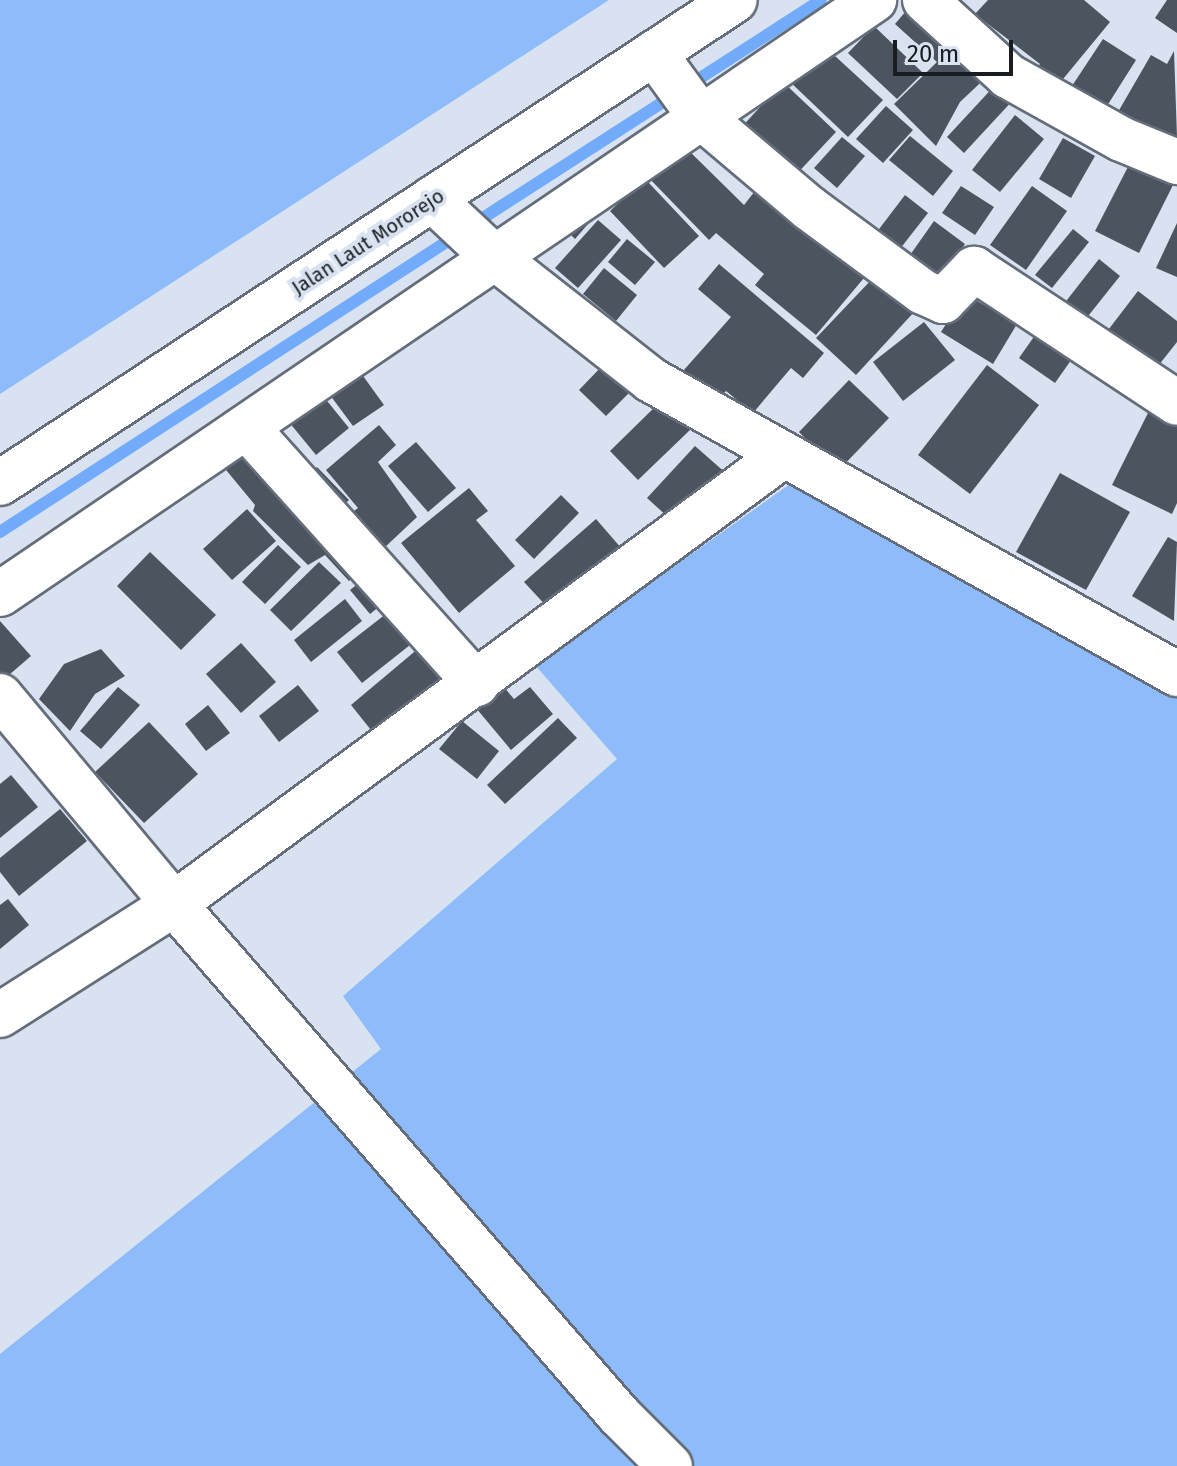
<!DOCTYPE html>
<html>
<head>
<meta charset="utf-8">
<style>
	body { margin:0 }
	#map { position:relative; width:1177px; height:1466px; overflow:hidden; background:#d8e2f0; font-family:"Fira Sans",sans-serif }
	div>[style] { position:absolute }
	.green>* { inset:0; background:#8ebbf9 }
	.stream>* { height:12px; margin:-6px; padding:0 6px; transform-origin:6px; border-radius:6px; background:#71abf9 }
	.building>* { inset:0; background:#4b545f }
	.roads { filter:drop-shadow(2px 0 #646d79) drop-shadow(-2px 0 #646d79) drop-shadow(0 2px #646d79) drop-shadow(0 -2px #646d79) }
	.street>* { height:44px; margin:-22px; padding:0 22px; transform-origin:22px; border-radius:22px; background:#fff }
	.secondary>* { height:44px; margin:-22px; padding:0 22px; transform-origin:22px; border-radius:22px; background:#fff }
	span { translate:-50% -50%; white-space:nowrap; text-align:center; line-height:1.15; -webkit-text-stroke:8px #d8e2f0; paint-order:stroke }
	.street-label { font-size:20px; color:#191d22 }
	.scale { position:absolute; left:893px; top:40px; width:120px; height:36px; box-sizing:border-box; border:4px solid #191d22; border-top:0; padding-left:10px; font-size:24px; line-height:28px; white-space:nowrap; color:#191d22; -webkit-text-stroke:6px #d8e2f0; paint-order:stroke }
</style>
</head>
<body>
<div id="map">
	<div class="green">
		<div style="clip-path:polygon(0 0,609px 0,0 394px)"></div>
		<div style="clip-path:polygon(790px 484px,847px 504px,1177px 684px,1177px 1466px,0 1466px,0 1354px,381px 1049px,343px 996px,617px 759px,535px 665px)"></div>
	</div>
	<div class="stream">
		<div style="left:472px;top:225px;width:415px;rotate:-32.8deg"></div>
		<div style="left:0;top:532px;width:545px;rotate:-33.02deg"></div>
	</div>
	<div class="building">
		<div style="clip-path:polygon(988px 0,1084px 0,1110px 22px,1054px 90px,1033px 73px,1040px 64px,975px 14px)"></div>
		<div style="clip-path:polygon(1167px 0,1177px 0,1177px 33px,1155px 18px)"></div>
		<div style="clip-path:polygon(912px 4px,994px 70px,960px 102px,936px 146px,894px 104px,937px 62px,895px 24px)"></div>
		<div style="clip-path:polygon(874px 26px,923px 73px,897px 99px,848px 53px)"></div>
		<div style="clip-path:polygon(1103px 39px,1136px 60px,1100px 117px,1066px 95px)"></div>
		<div style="clip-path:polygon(823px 45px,883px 100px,848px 137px,788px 80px)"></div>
		<div style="clip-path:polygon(1174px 51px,1177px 137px,1172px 134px,1167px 141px,1118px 112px,1151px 55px,1167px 64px)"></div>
		<div style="clip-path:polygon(783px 82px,836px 132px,791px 180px,738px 131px)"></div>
		<div style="clip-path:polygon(998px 82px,1015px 98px,964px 153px,947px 137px)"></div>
		<div style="clip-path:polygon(886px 106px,913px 130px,883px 163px,856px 139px)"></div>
		<div style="clip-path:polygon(1015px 115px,1044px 139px,1000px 192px,972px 170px)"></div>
		<div style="clip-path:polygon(910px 136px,953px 171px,933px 196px,889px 160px)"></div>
		<div style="clip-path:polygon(842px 137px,865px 156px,837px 188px,814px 168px)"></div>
		<div style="clip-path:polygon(1063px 138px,1095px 156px,1071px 198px,1039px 179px)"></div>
		<div style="clip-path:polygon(681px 143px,744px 205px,762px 182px,869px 272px,816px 335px,755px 285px,764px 274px,716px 233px,709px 240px,647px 176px)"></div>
		<div style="clip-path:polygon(1132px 159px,1175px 181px,1139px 253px,1095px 231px)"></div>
		<div style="clip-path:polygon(631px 164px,699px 236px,664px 268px,610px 211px,624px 198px,611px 184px)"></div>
		<div style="clip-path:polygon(961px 186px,994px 207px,975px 235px,942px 213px)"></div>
		<div style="clip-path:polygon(1032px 186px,1067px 211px,1026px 270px,990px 245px)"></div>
		<div style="clip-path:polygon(905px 195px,928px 213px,896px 254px,873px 237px)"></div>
		<div style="clip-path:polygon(580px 204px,594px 217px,575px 239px,561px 225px)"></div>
		<div style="clip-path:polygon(598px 220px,621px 240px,578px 288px,555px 268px)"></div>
		<div style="clip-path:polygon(934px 221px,965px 244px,939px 280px,908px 258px)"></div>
		<div style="clip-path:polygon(1177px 223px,1177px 277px,1156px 268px)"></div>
		<div style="clip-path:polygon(1073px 229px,1089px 242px,1052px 288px,1035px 275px)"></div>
		<div style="clip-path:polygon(627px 239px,655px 262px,635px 285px,608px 262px)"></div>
		<div style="clip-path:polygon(1099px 259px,1120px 276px,1077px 330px,1056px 314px)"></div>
		<div style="clip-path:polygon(719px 264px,824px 353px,803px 378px,791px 368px,753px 413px,726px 391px,717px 401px,683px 371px,731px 317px,698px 289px)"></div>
		<div style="clip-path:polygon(604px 268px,637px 295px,616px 321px,583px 294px)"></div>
		<div style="clip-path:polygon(875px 276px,915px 311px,856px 375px,816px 338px)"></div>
		<div style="clip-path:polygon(1138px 291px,1177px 321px,1177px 342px,1151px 375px,1102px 338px)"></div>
		<div style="clip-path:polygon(965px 294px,1017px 324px,993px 364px,941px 332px)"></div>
		<div style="clip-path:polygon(1045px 321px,1081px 346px,1055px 383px,1019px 358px)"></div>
		<div style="clip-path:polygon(924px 322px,955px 360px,903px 401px,873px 362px)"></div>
		<div style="clip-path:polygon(605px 363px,633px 389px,606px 416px,579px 390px)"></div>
		<div style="clip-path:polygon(987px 365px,1039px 405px,970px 494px,918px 455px)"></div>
		<div style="clip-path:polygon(358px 369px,384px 405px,353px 426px,327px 391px)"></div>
		<div style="clip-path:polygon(849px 380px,889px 418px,838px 471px,799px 432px)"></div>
		<div style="clip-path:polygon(319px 391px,349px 428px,316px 455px,284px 416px)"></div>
		<div style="clip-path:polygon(661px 401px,690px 430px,638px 480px,610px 451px)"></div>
		<div style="clip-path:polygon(1149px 411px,1177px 425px,1177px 503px,1172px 514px,1112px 485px)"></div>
		<div style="clip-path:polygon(379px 425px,396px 445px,378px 462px,417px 517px,349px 581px,325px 555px,308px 565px,253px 511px,255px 505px,217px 459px,243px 437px,331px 528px,358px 508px,326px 470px)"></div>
		<div style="clip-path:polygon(416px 442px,456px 488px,428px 512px,388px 466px)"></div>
		<div style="clip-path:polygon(695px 446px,728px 475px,680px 528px,647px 498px)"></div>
		<div style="clip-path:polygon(317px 467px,349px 500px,337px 512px,305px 479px)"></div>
		<div style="clip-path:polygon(1060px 473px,1130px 512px,1086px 590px,1016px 552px)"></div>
		<div style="clip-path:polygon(469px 488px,488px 511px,476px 520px,515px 566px,459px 613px,401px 543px)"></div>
		<div style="clip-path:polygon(561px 495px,579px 513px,534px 559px,515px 540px)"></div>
		<div style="clip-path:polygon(247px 509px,276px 541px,232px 580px,203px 549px)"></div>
		<div style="clip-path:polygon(596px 519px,622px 549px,551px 611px,524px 582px)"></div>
		<div style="clip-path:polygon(1168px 537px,1177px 542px,1174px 621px,1132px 596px)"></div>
		<div style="clip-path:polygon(278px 545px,301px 567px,265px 604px,242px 582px)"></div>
		<div style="clip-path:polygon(150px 552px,216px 615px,181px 650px,117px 586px)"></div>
		<div style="clip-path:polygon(387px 561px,406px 585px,370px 614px,350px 590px)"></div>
		<div style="clip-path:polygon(319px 562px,341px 583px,291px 631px,270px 610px)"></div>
		<div style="clip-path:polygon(409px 596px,434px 626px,362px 683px,337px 652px)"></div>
		<div style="clip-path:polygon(345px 599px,362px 621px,311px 662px,294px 640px)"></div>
		<div style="clip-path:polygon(0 621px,31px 656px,2px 681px,0 679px)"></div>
		<div style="clip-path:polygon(432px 637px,460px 670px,375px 735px,351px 705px)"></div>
		<div style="clip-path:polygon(241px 643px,276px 682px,241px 713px,206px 674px)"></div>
		<div style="clip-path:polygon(101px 649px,125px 676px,95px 694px,70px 731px,39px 699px,64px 664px)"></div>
		<div style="clip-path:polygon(497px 679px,514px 699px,530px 687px,553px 714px,511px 750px,471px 702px)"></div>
		<div style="clip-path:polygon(298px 685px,319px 711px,279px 742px,259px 716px)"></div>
		<div style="clip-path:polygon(118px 687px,140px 705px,101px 749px,80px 731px)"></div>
		<div style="clip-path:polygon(208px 705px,230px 733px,206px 751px,185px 724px)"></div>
		<div style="clip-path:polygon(558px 718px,577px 738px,505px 804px,487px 785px)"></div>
		<div style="clip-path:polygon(462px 721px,499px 751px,477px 779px,439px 749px)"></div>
		<div style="clip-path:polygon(149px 722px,198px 774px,144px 823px,95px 772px)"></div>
		<div style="clip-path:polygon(11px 775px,38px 807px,0 838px,0 784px)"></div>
		<div style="clip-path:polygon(60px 809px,87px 841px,19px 896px,0 872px,0 858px)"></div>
		<div style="clip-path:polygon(8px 899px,29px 925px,0 949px,0 905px)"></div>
	</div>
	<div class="roads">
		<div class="street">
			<div style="left:925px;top:0;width:113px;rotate:42.5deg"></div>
			<div style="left:1008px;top:76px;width:129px;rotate:29.1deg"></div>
			<div style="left:1121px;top:139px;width:61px;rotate:22.3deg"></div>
			<div style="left:654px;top:53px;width:77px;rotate:54deg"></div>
			<div style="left:699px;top:115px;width:144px;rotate:40.2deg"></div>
			<div style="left:809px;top:208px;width:142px;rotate:36.4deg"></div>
			<div style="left:923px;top:292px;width:22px;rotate:24deg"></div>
			<div style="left:943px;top:301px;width:45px;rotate:-45.9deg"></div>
			<div style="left:974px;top:269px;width:243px;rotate:33.4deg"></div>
			<div style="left:432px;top:199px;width:83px;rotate:43.1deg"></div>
			<div style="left:493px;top:256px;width:201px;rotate:38.1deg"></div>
			<div style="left:651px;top:380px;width:603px;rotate:29.2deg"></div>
			<div style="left:247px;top:428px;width:344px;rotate:48.1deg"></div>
			<div style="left:0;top:594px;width:1057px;rotate:-34.2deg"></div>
			<div style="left:0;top:696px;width:271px;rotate:50.1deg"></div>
			<div style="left:174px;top:904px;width:678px;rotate:48.95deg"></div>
			<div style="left:619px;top:1415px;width:72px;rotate:45deg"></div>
			<div style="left:0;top:1015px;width:206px;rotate:-32.5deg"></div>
			<div style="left:174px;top:904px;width:754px;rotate:-36.37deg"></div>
		</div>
		<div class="secondary">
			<div style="left:0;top:483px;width:879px;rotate:-33.31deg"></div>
		</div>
	</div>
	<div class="street-label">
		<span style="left:368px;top:242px;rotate:-33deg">Jalan Laut Mororejo</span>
	</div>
	<div class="scale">20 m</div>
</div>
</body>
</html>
